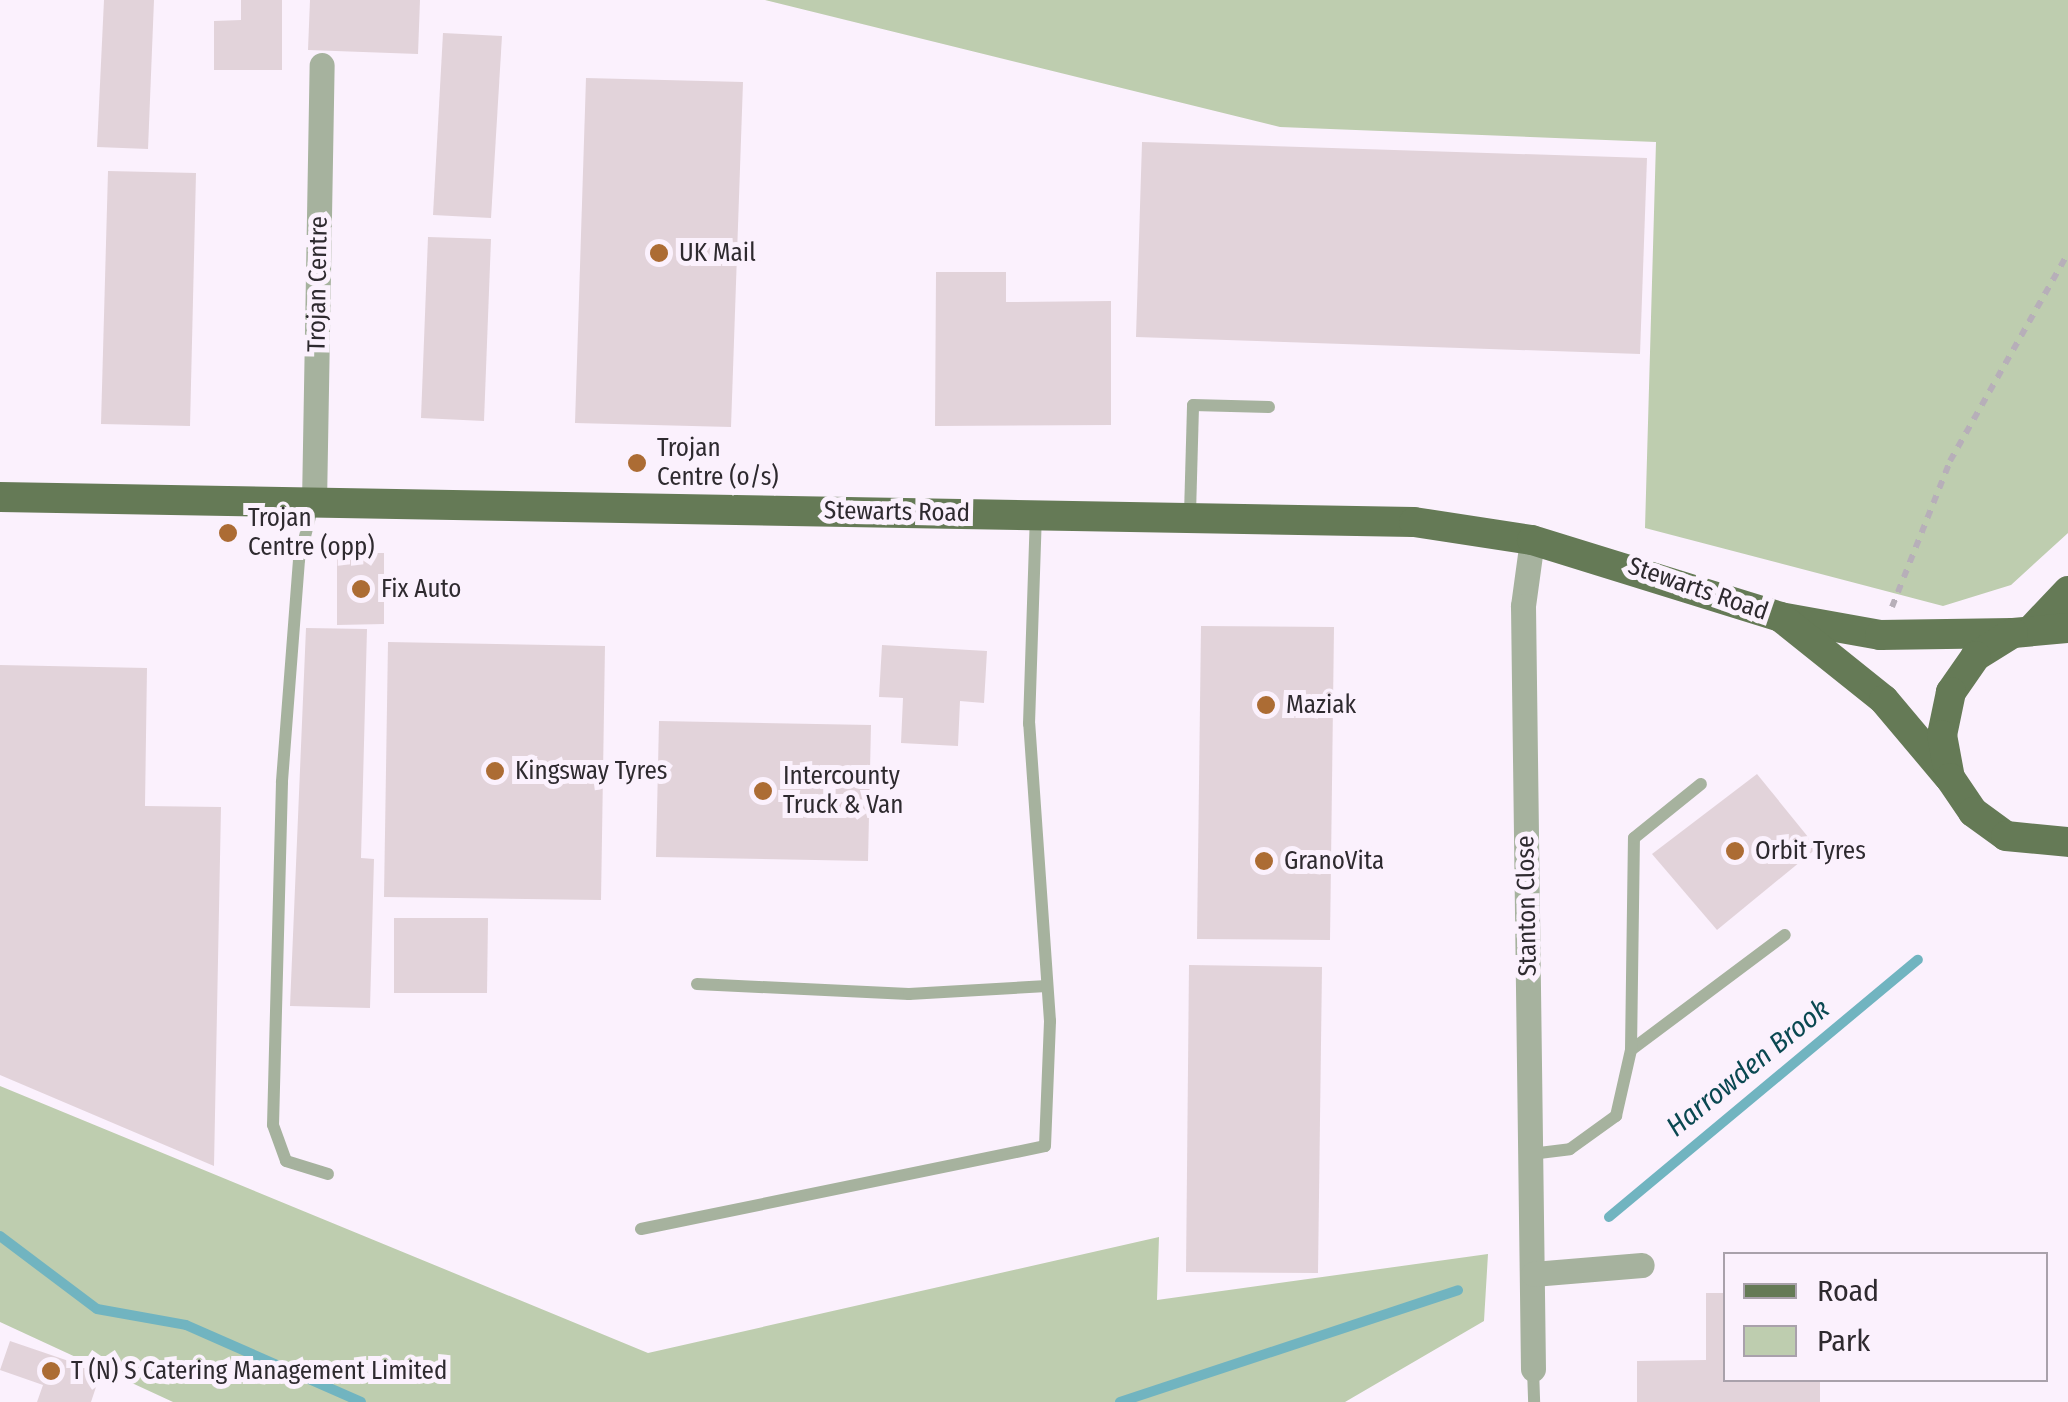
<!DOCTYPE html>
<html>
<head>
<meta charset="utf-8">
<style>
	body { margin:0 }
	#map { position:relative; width:2068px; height:1402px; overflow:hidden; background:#fbf1fd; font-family:"Fira Sans Condensed",sans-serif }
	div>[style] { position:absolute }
	.green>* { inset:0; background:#becdaf }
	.stream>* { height:10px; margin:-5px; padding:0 5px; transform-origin:5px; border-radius:5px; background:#71b4c0 }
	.building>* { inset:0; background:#e2d3da }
	.path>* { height:6px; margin-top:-3px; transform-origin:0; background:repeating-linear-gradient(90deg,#b7afb9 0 8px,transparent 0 16px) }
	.service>* { height:12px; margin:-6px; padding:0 6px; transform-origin:6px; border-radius:6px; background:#a6b29e }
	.minor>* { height:25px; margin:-12.5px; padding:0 12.5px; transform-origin:12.5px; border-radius:12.5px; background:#a6b29e }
	.primary>* { height:30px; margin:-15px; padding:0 15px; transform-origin:15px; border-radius:15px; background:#657a56 }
	.dots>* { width:28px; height:28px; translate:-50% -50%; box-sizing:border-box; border:5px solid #fbf1fd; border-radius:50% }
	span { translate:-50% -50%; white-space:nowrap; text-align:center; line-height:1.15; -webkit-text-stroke:10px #fbf1fd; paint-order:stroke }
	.poi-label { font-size:25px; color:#2e2a2f }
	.left { translate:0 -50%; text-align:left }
	.street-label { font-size:25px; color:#2e2a2f }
	.water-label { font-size:28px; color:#0a4851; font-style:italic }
	.legend { position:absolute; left:1723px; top:1252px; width:325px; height:130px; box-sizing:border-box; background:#fbf1fd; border:2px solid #a9a1ab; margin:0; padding:12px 18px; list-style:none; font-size:30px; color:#2e2a2f }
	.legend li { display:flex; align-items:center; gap:20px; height:50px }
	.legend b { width:50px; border:2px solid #a9a1ab }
</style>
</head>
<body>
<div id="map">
	<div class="green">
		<div style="clip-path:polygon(765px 0,2068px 0,2068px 533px,2011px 585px,1943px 606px,1645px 528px,1656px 142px,1280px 127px)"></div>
		<div style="clip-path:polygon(0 1086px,648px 1353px,1159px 1237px,1157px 1300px,1488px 1254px,1484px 1321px,1345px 1402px,173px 1402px,0 1322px)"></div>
	</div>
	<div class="stream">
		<div style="left:1609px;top:1217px;width:402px;rotate:-39.8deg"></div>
		<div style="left:0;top:1236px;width:121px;rotate:37deg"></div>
		<div style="left:97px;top:1309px;width:90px;rotate:10.2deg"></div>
		<div style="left:186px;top:1325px;width:191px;rotate:23.7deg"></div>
		<div style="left:1120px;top:1402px;width:356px;rotate:-18.3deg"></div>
	</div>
	<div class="building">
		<div style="clip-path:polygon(104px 0,154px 0,148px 149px,97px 147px)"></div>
		<div style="clip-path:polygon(241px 0,282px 0,282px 70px,214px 70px,214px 21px,241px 20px)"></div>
		<div style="clip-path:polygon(310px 0,420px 0,418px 54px,308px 50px)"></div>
		<div style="clip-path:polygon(443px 33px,502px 36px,491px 218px,433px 215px)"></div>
		<div style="clip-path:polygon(586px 78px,743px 82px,731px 427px,575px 423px)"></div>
		<div style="clip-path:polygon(1142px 142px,1647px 158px,1640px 354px,1136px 337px)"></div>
		<div style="clip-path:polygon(108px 171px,196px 173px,190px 426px,101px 424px)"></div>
		<div style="clip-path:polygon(428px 237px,491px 239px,484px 421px,421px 418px)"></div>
		<div style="clip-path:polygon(936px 272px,1006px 272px,1006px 302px,1111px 301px,1111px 425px,935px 426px)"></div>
		<div style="clip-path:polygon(337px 553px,384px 553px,384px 624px,337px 625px)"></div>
		<div style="clip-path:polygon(1201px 626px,1334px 627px,1330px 940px,1197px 939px)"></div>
		<div style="clip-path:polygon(306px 628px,367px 629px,361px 858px,374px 859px,370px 1008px,290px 1006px)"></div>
		<div style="clip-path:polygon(388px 642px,605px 646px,601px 900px,384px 897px)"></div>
		<div style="clip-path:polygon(882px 645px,987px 651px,984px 703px,960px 701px,958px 746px,901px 743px,903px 698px,879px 697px)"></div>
		<div style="clip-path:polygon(0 665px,147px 668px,145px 806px,221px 807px,214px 1166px,0 1075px)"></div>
		<div style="clip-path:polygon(659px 721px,871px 725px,868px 861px,656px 857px)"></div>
		<div style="clip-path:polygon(1757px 774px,1817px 848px,1717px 930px,1652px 854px)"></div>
		<div style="clip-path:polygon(394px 918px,488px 918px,487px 993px,394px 993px)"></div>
		<div style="clip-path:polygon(1189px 965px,1322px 967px,1318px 1273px,1186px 1272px)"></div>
		<div style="clip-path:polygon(1706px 1293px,1726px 1293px,1726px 1380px,1820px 1380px,1820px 1402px,1637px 1402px,1637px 1361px,1706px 1360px)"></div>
		<div style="clip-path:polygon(10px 1341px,101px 1372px,91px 1402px,37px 1402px,43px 1385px,0 1370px)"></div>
	</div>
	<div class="path">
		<div style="left:1892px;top:607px;width:157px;rotate:-68.3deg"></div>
		<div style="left:1950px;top:461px;width:239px;rotate:-60.4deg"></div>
	</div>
	<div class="service">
		<div style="left:313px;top:505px;width:57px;rotate:104.3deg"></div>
		<div style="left:299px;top:560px;width:223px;rotate:94.4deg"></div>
		<div style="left:282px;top:782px;width:343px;rotate:91.5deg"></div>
		<div style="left:273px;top:1125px;width:38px;rotate:70deg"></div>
		<div style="left:286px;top:1161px;width:44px;rotate:17.2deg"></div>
		<div style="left:1190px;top:514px;width:109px;rotate:-88.4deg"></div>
		<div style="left:1193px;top:405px;width:76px;rotate:1.5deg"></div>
		<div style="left:697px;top:984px;width:212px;rotate:2.7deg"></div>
		<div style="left:909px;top:994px;width:138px;rotate:-3.3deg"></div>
		<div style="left:1631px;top:1050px;width:192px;rotate:-36.8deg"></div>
		<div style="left:1531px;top:1154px;width:39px;rotate:-7deg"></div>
		<div style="left:1570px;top:1149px;width:57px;rotate:-35.7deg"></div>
		<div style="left:1616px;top:1116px;width:68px;rotate:-77.2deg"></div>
		<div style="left:1631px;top:1050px;width:212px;rotate:-89.2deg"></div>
		<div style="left:1634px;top:838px;width:86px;rotate:-38.9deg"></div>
		<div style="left:641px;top:1229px;width:412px;rotate:-11.6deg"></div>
		<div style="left:1045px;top:1146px;width:125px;rotate:-87.7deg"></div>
		<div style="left:1050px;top:1021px;width:298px;rotate:-94deg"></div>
		<div style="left:1029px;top:724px;width:207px;rotate:-88.1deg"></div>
		<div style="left:1533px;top:1369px;width:33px;rotate:88deg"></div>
	</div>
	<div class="minor">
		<div style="left:314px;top:503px;width:438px;rotate:-89deg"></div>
		<div style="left:1532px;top:540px;width:67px;rotate:97.8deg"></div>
		<div style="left:1523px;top:606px;width:763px;rotate:89.25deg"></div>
		<div style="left:1533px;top:1274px;width:109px;rotate:-4.7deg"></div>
	</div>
	<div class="primary">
		<div style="left:0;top:497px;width:1414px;rotate:1.01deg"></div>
		<div style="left:1414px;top:522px;width:119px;rotate:8.7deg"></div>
		<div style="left:1532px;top:540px;width:260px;rotate:17.2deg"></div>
		<div style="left:1780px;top:617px;width:102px;rotate:10.2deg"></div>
		<div style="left:1880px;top:635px;width:133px;rotate:-0.9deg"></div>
		<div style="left:1783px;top:619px;width:129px;rotate:38.7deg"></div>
		<div style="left:1884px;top:700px;width:99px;rotate:49.9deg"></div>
		<div style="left:2033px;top:628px;width:51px;rotate:-46.6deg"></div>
		<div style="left:2068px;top:628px;width:55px;rotate:174.8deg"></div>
		<div style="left:2013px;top:633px;width:44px;rotate:148.1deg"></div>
		<div style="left:1976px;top:656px;width:44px;rotate:124.8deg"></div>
		<div style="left:1951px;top:692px;width:44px;rotate:101.8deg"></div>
		<div style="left:1942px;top:735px;width:44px;rotate:79.5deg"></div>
		<div style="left:1950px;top:778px;width:41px;rotate:55.9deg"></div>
		<div style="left:1973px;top:812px;width:41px;rotate:36deg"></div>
		<div style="left:2006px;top:836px;width:62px;rotate:5.5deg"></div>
	</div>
	<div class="dots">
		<div style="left:659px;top:253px;background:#ac6c34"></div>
		<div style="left:637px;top:463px;background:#ac6c34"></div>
		<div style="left:228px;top:533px;background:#ac6c34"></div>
		<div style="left:361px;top:589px;background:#ac6c34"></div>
		<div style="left:1266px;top:705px;background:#ac6c34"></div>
		<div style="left:495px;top:771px;background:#ac6c34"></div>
		<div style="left:763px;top:791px;background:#ac6c34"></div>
		<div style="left:1735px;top:851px;background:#ac6c34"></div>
		<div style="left:1264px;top:861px;background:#ac6c34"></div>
		<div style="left:51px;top:1371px;background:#ac6c34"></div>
	</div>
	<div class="poi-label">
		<span class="left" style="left:679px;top:253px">UK Mail</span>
		<span class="left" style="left:657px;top:463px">Trojan<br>Centre (o/s)</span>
		<span class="left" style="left:248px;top:533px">Trojan<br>Centre (opp)</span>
		<span class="left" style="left:381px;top:589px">Fix Auto</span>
		<span class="left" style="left:1286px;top:705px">Maziak</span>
		<span class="left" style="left:515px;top:771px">Kingsway Tyres</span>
		<span class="left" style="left:783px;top:791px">Intercounty<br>Truck &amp; Van</span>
		<span class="left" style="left:1755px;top:851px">Orbit Tyres</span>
		<span class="left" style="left:1284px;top:861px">GranoVita</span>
		<span class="left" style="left:71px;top:1371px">T (N) S Catering Management Limited</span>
	</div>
	<div class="street-label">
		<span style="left:318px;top:284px;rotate:-89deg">Trojan Centre</span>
		<span style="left:897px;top:512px;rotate:1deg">Stewarts Road</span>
		<span style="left:1698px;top:589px;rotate:19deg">Stewarts Road</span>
		<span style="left:1527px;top:906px;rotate:-91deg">Stanton Close</span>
	</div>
	<div class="water-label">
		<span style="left:1748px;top:1068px;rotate:-39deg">Harrowden Brook</span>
	</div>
	<ul class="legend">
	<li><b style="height:12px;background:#657a56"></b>Road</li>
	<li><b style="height:28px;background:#becdaf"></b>Park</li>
	</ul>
</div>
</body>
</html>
